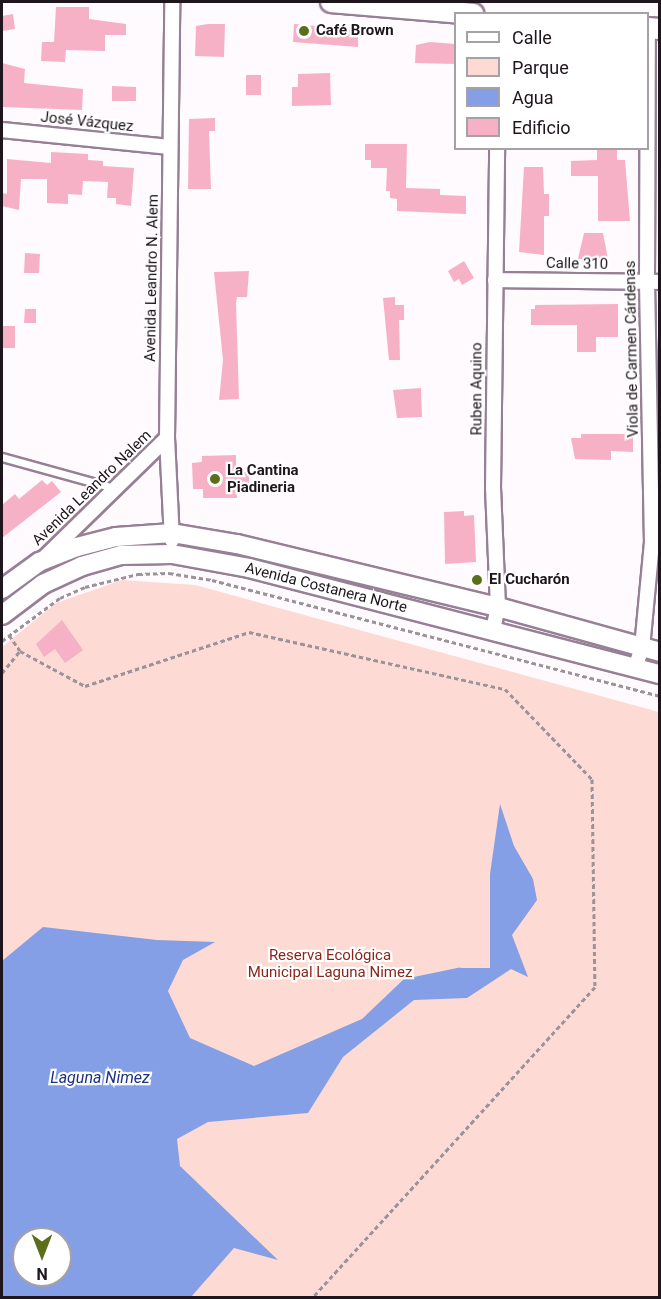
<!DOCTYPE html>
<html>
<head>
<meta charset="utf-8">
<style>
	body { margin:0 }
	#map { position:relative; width:661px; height:1299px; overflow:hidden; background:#fffafe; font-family:Roboto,sans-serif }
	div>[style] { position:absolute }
	.green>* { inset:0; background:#fddad3 }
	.water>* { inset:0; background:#849fe5 }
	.building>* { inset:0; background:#f7b1c7 }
	.path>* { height:3px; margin-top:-1.5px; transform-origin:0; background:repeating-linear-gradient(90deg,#9a9399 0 4.5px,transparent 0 7.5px) }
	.roads { filter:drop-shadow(2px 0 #978095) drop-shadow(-2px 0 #978095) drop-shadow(0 2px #978095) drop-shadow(0 -2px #978095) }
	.service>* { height:7px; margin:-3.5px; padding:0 3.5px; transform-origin:3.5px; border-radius:3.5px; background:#fff }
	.minor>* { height:14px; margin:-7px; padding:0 7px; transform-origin:7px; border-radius:7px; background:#fff }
	.tertiary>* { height:18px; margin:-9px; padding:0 9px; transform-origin:9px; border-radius:9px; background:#fff }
	.secondary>* { height:20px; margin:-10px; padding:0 10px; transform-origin:10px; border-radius:10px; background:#fff }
	.dots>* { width:16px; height:16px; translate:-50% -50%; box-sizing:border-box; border:3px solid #fff; border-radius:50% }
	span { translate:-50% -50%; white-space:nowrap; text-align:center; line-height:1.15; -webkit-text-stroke:4.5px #fff; paint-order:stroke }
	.poi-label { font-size:15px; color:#1e151d; font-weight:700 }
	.left { translate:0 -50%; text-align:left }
	.street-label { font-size:15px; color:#1e151d }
	.park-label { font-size:15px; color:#8a261c }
	.water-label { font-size:16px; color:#1c3181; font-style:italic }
	.frame { position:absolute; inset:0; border:3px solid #1e151d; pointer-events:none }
	.legend { position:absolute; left:454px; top:12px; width:195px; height:138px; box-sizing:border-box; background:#fff; border:2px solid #a5a1a5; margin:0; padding:8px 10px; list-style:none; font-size:18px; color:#1e151d }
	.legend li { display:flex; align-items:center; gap:12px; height:30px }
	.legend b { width:30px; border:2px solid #a5a1a5 }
	.north { position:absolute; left:12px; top:1227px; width:60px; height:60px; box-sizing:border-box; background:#fff; border:2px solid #a5a1a5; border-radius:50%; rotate:180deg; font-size:16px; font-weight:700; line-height:24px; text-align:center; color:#1e151d }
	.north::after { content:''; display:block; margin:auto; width:21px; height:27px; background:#5c6e1c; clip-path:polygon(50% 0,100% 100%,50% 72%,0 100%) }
</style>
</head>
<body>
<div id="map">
	<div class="green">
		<div style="clip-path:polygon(evenodd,122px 580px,195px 585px,659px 712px,659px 1297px,2px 1298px,2px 647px,56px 603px,122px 580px,24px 1239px,60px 1239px,60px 1275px,24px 1275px,24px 1239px)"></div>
	</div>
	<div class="water">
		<div style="clip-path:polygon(evenodd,500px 804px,514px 846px,533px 879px,537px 900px,512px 935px,528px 977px,511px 969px,467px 998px,414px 1000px,343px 1057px,308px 1113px,208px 1122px,177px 1139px,180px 1166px,278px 1260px,234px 1248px,191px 1297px,2px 1297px,2px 961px,43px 927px,157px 940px,215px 942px,183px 960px,168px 991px,190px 1038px,254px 1066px,362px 1019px,404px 979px,462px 967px,459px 968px,490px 968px,490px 874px,500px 804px,24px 1239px,60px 1239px,60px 1275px,24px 1275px,24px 1239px)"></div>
	</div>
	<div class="building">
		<div style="clip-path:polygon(56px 7px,89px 7px,89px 19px,126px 24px,126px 35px,105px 35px,105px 51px,66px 50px,65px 62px,41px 61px,42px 42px,54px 42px)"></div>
		<div style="clip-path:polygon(13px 14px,15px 29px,2px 31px,2px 16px)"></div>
		<div style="clip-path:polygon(208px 24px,225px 24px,224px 57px,195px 56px,196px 26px)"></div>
		<div style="clip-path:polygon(294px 24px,358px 30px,358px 47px,293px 42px)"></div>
		<div style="clip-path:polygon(430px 42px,456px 44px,456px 64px,415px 63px,416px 45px)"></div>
		<div style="clip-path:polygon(2px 63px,25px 69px,24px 83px,83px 89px,82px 110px,2px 107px)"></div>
		<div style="clip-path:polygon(330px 73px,331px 105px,292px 106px,292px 87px,298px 87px,298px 74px)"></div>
		<div style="clip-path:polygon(246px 75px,261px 75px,261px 95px,246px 95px)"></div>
		<div style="clip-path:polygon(112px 86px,136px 87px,136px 101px,112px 101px)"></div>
		<div style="clip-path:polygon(215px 118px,215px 131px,209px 131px,211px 189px,188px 189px,189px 119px)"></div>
		<div style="clip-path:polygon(365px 144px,407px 144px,406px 188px,440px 189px,440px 195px,466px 196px,466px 214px,397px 211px,397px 199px,390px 198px,390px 191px,386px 191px,387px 168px,371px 168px,371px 160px,365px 160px)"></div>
		<div style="clip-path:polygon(597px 148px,617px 148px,617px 160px,625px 160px,630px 221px,598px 221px,598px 176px,571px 176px,571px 161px,597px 160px)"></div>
		<div style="clip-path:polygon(51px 152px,88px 154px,88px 160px,103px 161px,103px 166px,134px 168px,131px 206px,116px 204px,116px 198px,107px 198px,108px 182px,83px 181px,82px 195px,68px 194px,68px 204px,47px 203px,47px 179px,21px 179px,19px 210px,2px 206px,2px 193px,7px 194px,7px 159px,51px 163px)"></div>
		<div style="clip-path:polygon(524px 167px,543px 167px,544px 194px,549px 194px,549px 216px,544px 216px,544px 255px,519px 252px)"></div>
		<div style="clip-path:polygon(584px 233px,603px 233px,608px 259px,578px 259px)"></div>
		<div style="clip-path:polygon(25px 253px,40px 254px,39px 273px,24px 273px)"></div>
		<div style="clip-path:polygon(464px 261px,474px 278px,462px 285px,459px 279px,454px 282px,448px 271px)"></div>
		<div style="clip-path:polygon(249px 271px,247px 297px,237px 297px,236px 303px,239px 399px,219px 400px,223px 360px,214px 272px)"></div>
		<div style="clip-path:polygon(395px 297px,395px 305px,404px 305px,404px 320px,399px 320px,400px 360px,389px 360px,383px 298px)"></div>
		<div style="clip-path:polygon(618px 304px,618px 337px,596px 337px,596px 352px,577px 352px,577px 325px,531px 325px,531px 309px,535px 309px,535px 305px)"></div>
		<div style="clip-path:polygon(25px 309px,36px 309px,36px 323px,24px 323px)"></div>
		<div style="clip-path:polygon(2px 326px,15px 326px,15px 348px,2px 348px)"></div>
		<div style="clip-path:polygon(421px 388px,422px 417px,397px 418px,393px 390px)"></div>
		<div style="clip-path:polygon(581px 434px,633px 434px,633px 452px,611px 451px,611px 460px,575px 459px,571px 438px,581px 438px)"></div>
		<div style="clip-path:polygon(236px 455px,236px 472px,249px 472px,249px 492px,237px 493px,237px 498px,203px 498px,203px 489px,193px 489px,192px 463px,202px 462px,202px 456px)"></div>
		<div style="clip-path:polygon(42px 480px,47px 485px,52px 481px,61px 492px,2px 538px,2px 505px,15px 494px,19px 499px)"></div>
		<div style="clip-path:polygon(464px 511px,464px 516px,474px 515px,476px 562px,445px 564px,444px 512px)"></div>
		<div style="clip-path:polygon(62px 620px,83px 650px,65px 663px,55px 649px,44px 657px,36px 644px)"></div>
	</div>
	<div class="path">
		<div style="left:9px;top:635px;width:19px;rotate:55deg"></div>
		<div style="left:2px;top:641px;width:72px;rotate:-36.6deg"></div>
		<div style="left:60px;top:598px;width:27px;rotate:-24deg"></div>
		<div style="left:85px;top:587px;width:55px;rotate:-13.8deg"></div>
		<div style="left:138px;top:574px;width:31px;rotate:-2deg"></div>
		<div style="left:169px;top:573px;width:44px;rotate:9.2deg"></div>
		<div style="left:212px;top:580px;width:463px;rotate:14.5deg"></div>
		<div style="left:2px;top:673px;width:28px;rotate:-51deg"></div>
		<div style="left:20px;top:651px;width:74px;rotate:28.3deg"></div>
		<div style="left:85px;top:686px;width:173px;rotate:-18.2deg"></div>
		<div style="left:249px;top:632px;width:262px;rotate:12.6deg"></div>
		<div style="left:505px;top:689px;width:125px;rotate:46deg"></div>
		<div style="left:592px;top:779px;width:208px;rotate:89.2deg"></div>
		<div style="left:595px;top:987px;width:420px;rotate:132.3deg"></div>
	</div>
	<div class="roads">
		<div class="service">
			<div style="left:2px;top:457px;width:116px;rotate:15.5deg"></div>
		</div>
		<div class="minor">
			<div style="left:2px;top:130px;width:169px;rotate:5.8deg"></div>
			<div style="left:495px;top:280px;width:165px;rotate:0.7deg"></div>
			<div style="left:172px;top:540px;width:102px;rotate:-92.8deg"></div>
			<div style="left:167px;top:438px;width:436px;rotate:-89.3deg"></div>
			<div style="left:44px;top:558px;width:172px;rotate:-44.3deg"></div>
			<div style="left:493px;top:630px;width:24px;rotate:-78deg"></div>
			<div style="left:498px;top:607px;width:119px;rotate:-92.4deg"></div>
			<div style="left:493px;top:488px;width:340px;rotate:-89.3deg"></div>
			<div style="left:635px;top:668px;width:21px;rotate:-71deg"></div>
			<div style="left:642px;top:648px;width:105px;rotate:-84.6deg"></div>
			<div style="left:652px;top:543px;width:261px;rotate:-91.1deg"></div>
			<div style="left:647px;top:282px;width:254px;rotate:-89.8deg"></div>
		</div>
		<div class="tertiary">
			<div style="left:2px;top:589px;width:46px;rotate:-36.1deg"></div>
			<div style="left:39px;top:562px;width:41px;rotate:-21.5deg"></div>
			<div style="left:77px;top:547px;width:40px;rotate:-14.4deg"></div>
			<div style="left:116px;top:537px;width:56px;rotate:-4.1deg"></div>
			<div style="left:172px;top:533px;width:66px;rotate:9.6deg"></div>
			<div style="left:237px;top:544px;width:268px;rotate:13.6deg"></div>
			<div style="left:498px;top:607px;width:168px;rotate:15.5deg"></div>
			<div style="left:2px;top:615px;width:51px;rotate:-37.1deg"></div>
			<div style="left:43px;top:584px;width:43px;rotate:-24.8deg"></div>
			<div style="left:82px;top:566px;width:41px;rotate:-15.8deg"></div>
			<div style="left:121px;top:555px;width:51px;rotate:-1.1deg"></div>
			<div style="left:172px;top:554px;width:78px;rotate:10.3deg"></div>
			<div style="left:249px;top:568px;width:424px;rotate:14.5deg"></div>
		</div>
		<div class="secondary">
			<div style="left:331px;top:2px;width:143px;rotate:4.8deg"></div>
			<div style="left:648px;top:28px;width:12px;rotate:5deg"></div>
		</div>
	</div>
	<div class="dots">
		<div style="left:304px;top:31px;background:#5c6e1c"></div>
		<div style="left:215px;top:479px;background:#5c6e1c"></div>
		<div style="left:477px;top:580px;background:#5c6e1c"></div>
	</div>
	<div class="poi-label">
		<span class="left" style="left:316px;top:31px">Café Brown</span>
		<span class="left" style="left:227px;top:479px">La Cantina<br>Piadineria</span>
		<span class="left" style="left:489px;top:580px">El Cucharón</span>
	</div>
	<div class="street-label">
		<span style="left:87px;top:122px;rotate:6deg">José Vázquez</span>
		<span style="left:577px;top:264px;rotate:1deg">Calle 310</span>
		<span style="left:152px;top:278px;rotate:-89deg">Avenida Leandro N. Alem</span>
		<span style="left:632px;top:349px;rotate:-91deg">Viola de Carmen Cárdenas</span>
		<span style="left:477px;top:389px;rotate:-90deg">Ruben Aquino</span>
		<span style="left:92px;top:488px;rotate:-44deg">Avenida Leandro Nalem</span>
		<span style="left:326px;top:588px;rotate:14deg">Avenida Costanera Norte</span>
	</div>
	<div class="park-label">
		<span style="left:330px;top:964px">Reserva Ecológica<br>Municipal Laguna Nimez</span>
	</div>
	<div class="water-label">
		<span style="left:100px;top:1078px">Laguna Nimez</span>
	</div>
	<div class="frame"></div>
	<ul class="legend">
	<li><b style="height:8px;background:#fff"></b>Calle</li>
	<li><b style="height:16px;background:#fddad3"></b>Parque</li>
	<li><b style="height:16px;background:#849fe5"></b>Agua</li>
	<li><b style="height:16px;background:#f7b1c7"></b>Edificio</li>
	</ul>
	<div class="north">N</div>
</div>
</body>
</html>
